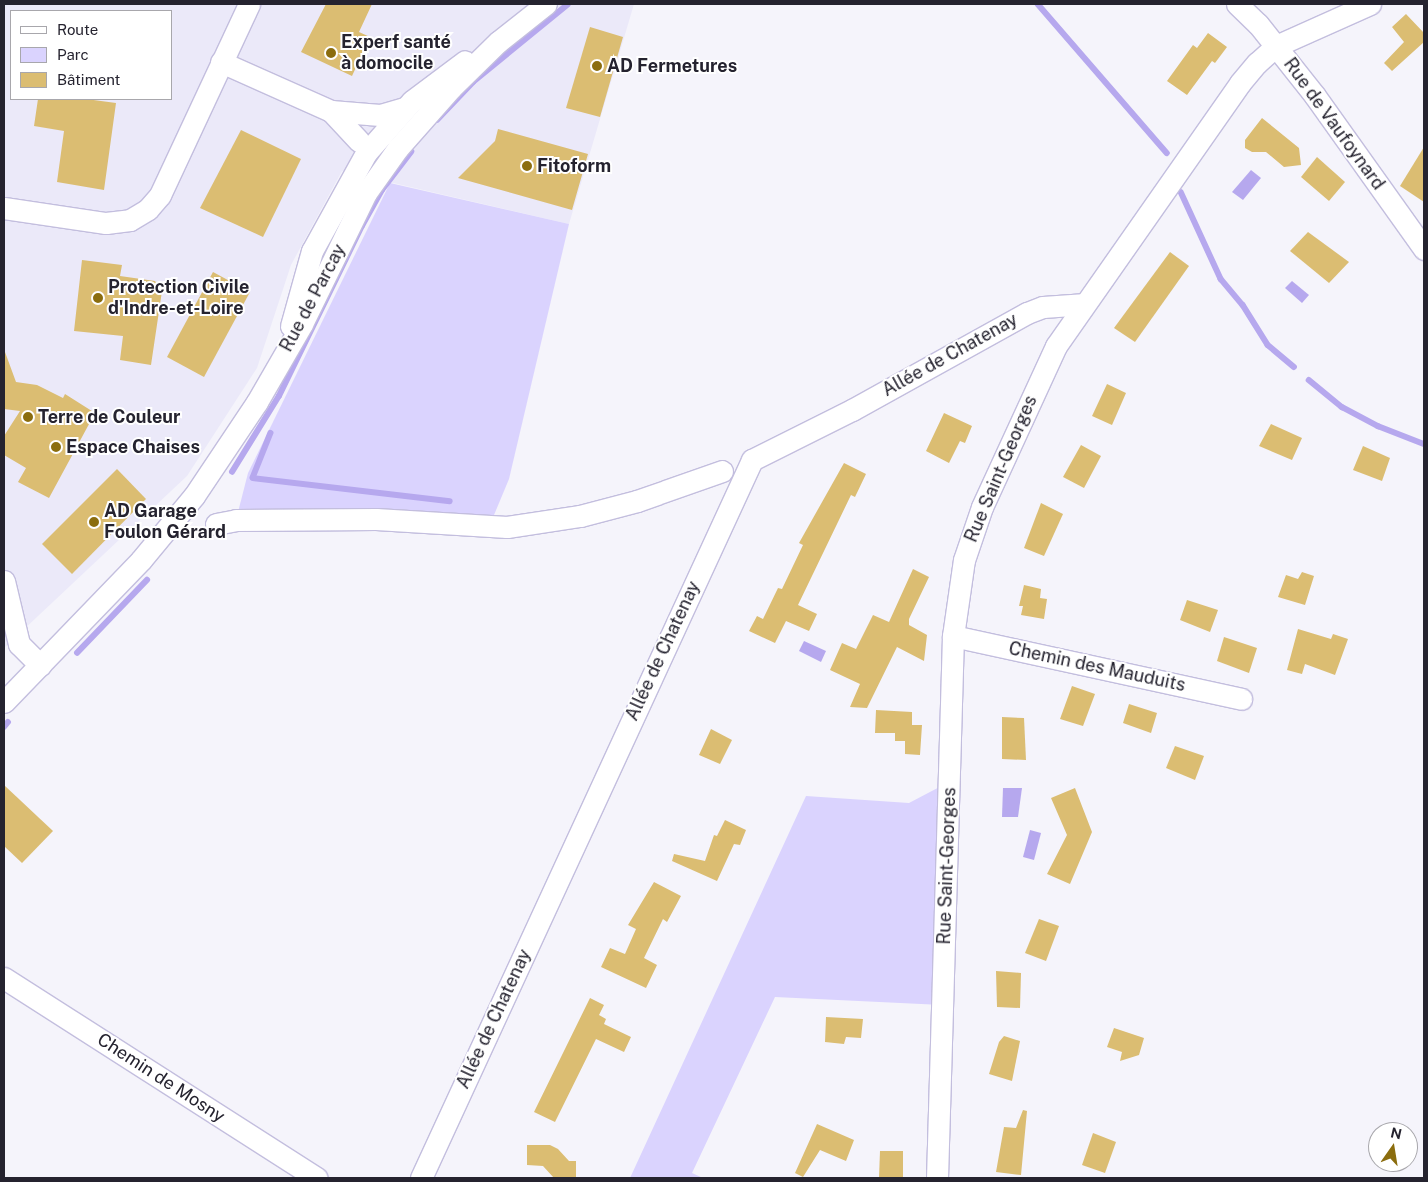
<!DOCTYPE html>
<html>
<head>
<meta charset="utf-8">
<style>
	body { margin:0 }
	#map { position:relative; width:1428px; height:1182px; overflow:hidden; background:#f5f4fb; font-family:"Public Sans",sans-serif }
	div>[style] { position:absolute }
	.built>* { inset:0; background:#ebe9f9 }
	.green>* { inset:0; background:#dad3fe }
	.water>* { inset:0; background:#b6a8ee }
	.stream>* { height:5.5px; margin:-2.75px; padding:0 2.75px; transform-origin:2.75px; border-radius:2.75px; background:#b6a8ee }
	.building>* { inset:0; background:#dbbd72 }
	.roads { filter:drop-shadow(1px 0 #c3bede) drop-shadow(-1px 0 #c3bede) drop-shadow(0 1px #c3bede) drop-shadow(0 -1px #c3bede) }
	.minor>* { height:21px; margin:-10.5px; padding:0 10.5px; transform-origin:10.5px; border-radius:10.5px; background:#fff }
	.dots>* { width:14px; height:14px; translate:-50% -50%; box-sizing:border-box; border:2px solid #fff; border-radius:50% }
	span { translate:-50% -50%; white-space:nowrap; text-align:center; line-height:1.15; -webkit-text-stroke:4px #fff; paint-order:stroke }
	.poi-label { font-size:18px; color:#25232f; font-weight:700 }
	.left { translate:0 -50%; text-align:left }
	.street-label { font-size:18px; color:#25232f }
	.frame { position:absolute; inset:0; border:5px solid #25232f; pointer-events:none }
	.legend { position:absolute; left:10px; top:10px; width:162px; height:90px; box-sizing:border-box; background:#fff; border:1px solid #a8a7ac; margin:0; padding:6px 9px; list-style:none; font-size:15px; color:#25232f }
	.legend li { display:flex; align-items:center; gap:10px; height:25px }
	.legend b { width:25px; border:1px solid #a8a7ac }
	.north { position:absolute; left:1368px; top:1122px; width:50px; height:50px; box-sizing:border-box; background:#fff; border:1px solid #a8a7ac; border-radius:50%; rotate:13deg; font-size:14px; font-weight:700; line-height:20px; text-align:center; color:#25232f }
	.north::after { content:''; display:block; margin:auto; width:18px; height:22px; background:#8b6d0e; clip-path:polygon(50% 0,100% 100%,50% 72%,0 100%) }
</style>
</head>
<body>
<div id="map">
	<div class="built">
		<div style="clip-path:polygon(evenodd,4px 4px,634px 4px,569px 224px,342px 171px,291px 265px,257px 368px,187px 476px,4px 648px,4px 4px,11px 11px,171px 11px,171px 99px,11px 99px,11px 11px)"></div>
	</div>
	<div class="green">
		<div style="clip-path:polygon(390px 183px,569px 224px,509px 479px,489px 527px,236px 520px,248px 473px)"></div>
		<div style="clip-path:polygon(949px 782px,942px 1005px,775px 997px,692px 1173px,703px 1178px,630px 1178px,806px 796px,909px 803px)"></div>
	</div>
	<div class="water">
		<div style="clip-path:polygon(1251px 170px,1261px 178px,1243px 200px,1232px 192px)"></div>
		<div style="clip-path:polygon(1292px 281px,1309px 295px,1302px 303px,1285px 288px)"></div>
		<div style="clip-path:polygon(804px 641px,826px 651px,821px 662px,799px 651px)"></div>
		<div style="clip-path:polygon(1003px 788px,1022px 788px,1018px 817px,1002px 817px)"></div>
		<div style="clip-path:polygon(1030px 830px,1041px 833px,1034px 860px,1023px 857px)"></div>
	</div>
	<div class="stream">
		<div style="left:1038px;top:4px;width:197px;rotate:49.1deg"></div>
		<div style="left:437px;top:120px;width:52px;rotate:-46.5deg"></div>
		<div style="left:473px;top:82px;width:122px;rotate:-39.3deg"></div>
		<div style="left:1181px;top:192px;width:96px;rotate:65.3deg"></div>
		<div style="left:1221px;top:279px;width:34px;rotate:50deg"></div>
		<div style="left:1243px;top:305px;width:47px;rotate:58deg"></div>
		<div style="left:1268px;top:345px;width:34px;rotate:40deg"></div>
		<div style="left:1309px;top:380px;width:43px;rotate:39.3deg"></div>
		<div style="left:1342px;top:407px;width:41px;rotate:27.8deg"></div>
		<div style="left:1378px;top:426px;width:49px;rotate:21.4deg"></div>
		<div style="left:271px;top:433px;width:48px;rotate:111.8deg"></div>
		<div style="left:253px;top:478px;width:198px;rotate:6.7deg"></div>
		<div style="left:232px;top:472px;width:89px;rotate:-58.3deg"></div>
		<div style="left:279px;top:396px;width:189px;rotate:-64deg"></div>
		<div style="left:362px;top:226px;width:41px;rotate:-60.9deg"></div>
		<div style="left:382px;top:190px;width:48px;rotate:-52.7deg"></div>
		<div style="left:77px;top:653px;width:101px;rotate:-46.2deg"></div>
		<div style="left:4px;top:727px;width:6px;rotate:-51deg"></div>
	</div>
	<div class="building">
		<div style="clip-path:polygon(326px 4px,372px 4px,359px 32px,370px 37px,352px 76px,301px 52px)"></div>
		<div style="clip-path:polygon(1406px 14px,1424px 33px,1424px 42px,1392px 71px,1384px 63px,1404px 42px,1392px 27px)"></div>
		<div style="clip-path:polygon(590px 27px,623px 37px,600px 117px,566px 108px)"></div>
		<div style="clip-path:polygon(1208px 33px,1227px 47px,1215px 63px,1212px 61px,1187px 95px,1167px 81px,1193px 45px,1197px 48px)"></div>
		<div style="clip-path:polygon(38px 99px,86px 99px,116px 103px,104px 190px,57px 182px,64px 131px,34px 126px)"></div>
		<div style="clip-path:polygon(1262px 118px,1299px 148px,1301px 165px,1284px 167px,1266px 152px,1252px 152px,1245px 148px,1245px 140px)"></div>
		<div style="clip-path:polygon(498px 129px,588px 154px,572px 210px,458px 178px,495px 141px)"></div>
		<div style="clip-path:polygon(241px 130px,301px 159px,263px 237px,200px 208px)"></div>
		<div style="clip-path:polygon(1424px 147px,1424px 202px,1400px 186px)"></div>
		<div style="clip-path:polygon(1317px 157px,1345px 182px,1329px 201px,1301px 177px)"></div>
		<div style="clip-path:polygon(1308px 232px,1349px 262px,1329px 283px,1290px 251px)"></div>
		<div style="clip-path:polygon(1170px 252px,1189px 266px,1135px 342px,1114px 328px)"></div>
		<div style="clip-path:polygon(82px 260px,122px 265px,120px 276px,155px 281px,162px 291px,151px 365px,120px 360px,123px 336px,74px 331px)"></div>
		<div style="clip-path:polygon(213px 272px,250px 292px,204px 377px,167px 357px)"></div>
		<div style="clip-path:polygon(5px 352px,16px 382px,37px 385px,63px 398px,65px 394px,95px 413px,49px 498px,18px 482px,26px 468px,4px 455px,4px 436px,20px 411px,4px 409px)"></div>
		<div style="clip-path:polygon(1107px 384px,1126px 393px,1112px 425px,1092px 416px)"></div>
		<div style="clip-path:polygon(944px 413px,972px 426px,965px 443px,960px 441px,949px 463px,926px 451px)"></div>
		<div style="clip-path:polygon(1271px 424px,1302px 438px,1292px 460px,1259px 446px)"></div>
		<div style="clip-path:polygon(1081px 445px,1101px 456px,1084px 488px,1063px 477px)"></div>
		<div style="clip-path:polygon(1363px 446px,1390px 458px,1382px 481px,1353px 470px)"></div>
		<div style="clip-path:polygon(844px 463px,866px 474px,855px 497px,851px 495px,798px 605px,817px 614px,809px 631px,786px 621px,775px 643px,749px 631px,757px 616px,763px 619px,778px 588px,782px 589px,803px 545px,799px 543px)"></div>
		<div style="clip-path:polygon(117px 469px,146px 499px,72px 574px,42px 544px)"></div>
		<div style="clip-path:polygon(1041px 503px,1063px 514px,1044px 556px,1024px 548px)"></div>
		<div style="clip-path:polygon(913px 569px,929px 577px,909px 619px,909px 625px,927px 635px,924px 661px,897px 647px,867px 708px,850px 707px,860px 684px,830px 670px,842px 643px,856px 649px,873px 615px,889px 622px)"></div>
		<div style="clip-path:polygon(1302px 572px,1314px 576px,1305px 605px,1278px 597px,1286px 575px,1298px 579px)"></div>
		<div style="clip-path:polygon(1024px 585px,1041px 589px,1040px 598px,1047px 599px,1044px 619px,1021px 615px,1023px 606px,1019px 606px)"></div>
		<div style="clip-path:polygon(1187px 600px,1218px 610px,1210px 632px,1180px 620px)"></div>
		<div style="clip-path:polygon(1298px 629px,1331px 639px,1333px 634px,1348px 639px,1335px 675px,1305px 664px,1302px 674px,1287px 670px)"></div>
		<div style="clip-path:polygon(1224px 637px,1257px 648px,1249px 673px,1217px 661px)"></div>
		<div style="clip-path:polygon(1072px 686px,1095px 694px,1083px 726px,1060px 719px)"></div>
		<div style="clip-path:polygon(1129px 704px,1157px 713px,1151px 733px,1123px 723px)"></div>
		<div style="clip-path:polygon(876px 710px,912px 712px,912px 725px,922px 725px,920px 755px,905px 754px,905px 741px,895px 741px,895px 733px,875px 733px)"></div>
		<div style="clip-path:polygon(1002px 717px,1024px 718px,1026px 760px,1002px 759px)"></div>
		<div style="clip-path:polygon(711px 729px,732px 740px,720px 764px,699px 755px)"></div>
		<div style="clip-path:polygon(1175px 746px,1204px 756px,1195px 780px,1166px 768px)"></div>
		<div style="clip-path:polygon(4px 785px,53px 831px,22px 863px,4px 846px)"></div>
		<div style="clip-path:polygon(1075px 788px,1092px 832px,1070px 884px,1047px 874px,1067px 835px,1051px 798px)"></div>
		<div style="clip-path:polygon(725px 820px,746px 830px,740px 845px,734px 844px,717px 881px,672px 861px,674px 854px,705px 861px,714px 835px,717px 836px)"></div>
		<div style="clip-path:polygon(654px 882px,681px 896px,667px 922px,663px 919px,644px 958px,657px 965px,646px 988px,601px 967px,610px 948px,625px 954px,636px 929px,628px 925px)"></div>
		<div style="clip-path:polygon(1039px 919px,1059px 926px,1046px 961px,1025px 953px)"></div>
		<div style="clip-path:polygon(996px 971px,1021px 973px,1020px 1008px,997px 1007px)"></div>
		<div style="clip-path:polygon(590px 998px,604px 1005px,599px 1015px,606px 1019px,604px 1024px,631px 1037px,624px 1052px,596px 1039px,555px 1122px,534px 1112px)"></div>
		<div style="clip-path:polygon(826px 1017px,863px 1019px,861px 1038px,846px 1037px,844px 1044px,825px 1042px)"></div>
		<div style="clip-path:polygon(1114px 1028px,1144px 1038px,1139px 1055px,1120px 1061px,1122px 1052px,1107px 1047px)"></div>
		<div style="clip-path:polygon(1004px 1036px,1020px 1041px,1012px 1081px,989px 1074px,999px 1042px)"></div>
		<div style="clip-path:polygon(1023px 1110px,1027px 1111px,1021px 1175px,996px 1172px,1004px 1127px,1016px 1128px)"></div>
		<div style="clip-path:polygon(817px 1124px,854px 1140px,846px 1161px,820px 1150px,803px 1177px,795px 1173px)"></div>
		<div style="clip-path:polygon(1093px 1133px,1116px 1142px,1105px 1173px,1082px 1165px)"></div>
		<div style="clip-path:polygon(527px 1145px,550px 1145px,558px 1149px,569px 1161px,576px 1161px,576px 1178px,554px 1178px,543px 1166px,527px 1165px)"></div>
		<div style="clip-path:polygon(880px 1151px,903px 1151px,903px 1178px,879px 1178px)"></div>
	</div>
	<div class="roads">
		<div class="minor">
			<div style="left:1237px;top:4px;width:29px;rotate:44deg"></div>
			<div style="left:1258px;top:24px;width:92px;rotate:51.6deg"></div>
			<div style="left:1315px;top:96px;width:188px;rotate:54.5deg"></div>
			<div style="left:221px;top:62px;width:120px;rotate:24deg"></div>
			<div style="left:331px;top:111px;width:49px;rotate:4.7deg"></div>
			<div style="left:380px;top:115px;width:25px;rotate:-16deg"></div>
			<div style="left:331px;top:111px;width:41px;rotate:47deg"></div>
			<div style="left:4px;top:208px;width:103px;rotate:8.4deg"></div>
			<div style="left:106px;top:223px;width:24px;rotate:-7deg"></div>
			<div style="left:130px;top:220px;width:21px;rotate:-31deg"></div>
			<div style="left:148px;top:209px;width:18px;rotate:-49deg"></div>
			<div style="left:160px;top:195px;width:211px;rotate:-65deg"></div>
			<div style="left:291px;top:326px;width:78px;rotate:-74.4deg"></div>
			<div style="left:312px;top:251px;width:112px;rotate:-61.1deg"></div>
			<div style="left:366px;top:153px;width:69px;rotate:-48.5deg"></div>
			<div style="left:412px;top:101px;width:66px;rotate:-37deg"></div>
			<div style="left:216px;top:524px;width:20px;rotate:-11deg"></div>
			<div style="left:236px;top:520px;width:140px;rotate:-0.4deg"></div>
			<div style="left:376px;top:519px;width:131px;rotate:3.5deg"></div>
			<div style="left:507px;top:527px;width:74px;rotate:-8.6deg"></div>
			<div style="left:580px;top:516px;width:59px;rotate:-14.7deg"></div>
			<div style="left:637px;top:501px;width:90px;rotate:-19.4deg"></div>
			<div style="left:4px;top:581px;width:65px;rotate:76.6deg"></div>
			<div style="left:19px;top:644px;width:30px;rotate:45deg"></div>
			<div style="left:953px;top:636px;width:295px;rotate:12.3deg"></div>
			<div style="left:4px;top:702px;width:197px;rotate:-46deg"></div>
			<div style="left:141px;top:560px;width:83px;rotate:-50.4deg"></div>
			<div style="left:194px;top:496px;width:113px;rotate:-56.2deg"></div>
			<div style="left:257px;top:402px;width:90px;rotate:-60deg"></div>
			<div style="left:302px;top:324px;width:146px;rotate:-64deg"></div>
			<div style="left:366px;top:193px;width:55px;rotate:-54.6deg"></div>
			<div style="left:398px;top:148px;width:80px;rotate:-48.5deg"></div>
			<div style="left:451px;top:88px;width:66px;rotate:-44.4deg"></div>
			<div style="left:498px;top:42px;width:61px;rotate:-38.4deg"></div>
			<div style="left:4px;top:978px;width:371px;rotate:32.6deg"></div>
			<div style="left:421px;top:1178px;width:791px;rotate:-65.25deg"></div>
			<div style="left:752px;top:460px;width:112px;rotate:-26.6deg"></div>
			<div style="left:852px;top:410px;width:200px;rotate:-29deg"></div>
			<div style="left:1027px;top:313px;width:17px;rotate:-21deg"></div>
			<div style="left:1043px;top:307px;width:39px;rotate:-4deg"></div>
			<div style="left:937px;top:1178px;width:542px;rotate:-88.31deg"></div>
			<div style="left:953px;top:636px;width:77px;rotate:-81.8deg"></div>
			<div style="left:964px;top:560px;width:56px;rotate:-71.2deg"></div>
			<div style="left:982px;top:507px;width:177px;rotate:-65.3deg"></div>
			<div style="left:1056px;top:346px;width:321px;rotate:-55deg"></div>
			<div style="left:1240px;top:83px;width:26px;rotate:-50deg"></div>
			<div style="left:1257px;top:63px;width:25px;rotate:-42deg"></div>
			<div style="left:1276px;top:46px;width:103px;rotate:-24.1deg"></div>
		</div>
	</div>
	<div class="dots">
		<div style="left:331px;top:53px;background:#8b6d0e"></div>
		<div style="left:597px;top:66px;background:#8b6d0e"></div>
		<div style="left:527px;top:166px;background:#8b6d0e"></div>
		<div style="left:98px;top:298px;background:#8b6d0e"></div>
		<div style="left:28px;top:417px;background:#8b6d0e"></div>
		<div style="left:56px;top:447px;background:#8b6d0e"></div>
		<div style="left:94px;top:522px;background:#8b6d0e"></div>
	</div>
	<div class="poi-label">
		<span class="left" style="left:341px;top:53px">Experf santé<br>à domocile</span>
		<span class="left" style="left:607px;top:66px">AD Fermetures</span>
		<span class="left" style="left:537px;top:166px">Fitoform</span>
		<span class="left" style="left:108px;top:298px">Protection Civile<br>d'Indre-et-Loire</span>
		<span class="left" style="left:38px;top:417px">Terre de Couleur</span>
		<span class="left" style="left:66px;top:447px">Espace Chaises</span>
		<span class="left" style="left:104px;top:522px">AD Garage<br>Foulon Gérard</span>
	</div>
	<div class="street-label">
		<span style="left:1334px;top:124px;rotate:54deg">Rue de Vaufoynard</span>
		<span style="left:313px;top:298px;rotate:-62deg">Rue de Parcay</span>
		<span style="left:950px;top:355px;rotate:-29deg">Allée de Chatenay</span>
		<span style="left:1001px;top:469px;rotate:-67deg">Rue Saint-Georges</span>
		<span style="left:663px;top:651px;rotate:-65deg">Allée de Chatenay</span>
		<span style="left:1097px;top:667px;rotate:12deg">Chemin des Mauduits</span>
		<span style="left:947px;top:866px;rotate:-88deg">Rue Saint-Georges</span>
		<span style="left:494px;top:1019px;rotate:-65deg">Allée de Chatenay</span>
		<span style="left:161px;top:1078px;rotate:33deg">Chemin de Mosny</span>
	</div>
	<div class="frame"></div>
	<ul class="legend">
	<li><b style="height:6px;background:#fff"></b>Route</li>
	<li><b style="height:14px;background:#dad3fe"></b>Parc</li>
	<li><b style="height:14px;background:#dbbd72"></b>Bâtiment</li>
	</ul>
	<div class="north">N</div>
</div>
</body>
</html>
